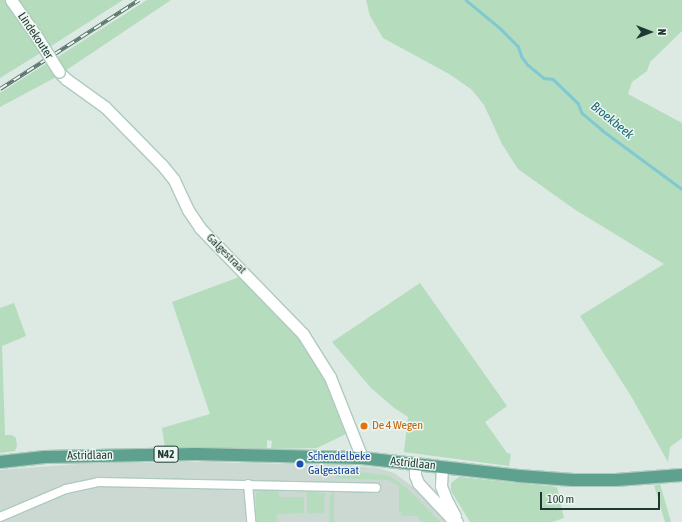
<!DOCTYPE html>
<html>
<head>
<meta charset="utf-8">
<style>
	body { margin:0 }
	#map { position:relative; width:682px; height:522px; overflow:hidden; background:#dceae3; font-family:"Asap Condensed",sans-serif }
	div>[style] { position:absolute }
	.built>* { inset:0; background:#cbd9d2 }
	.green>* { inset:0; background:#b4dcbd }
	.stream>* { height:2.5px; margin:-1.25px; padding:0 1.25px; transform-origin:1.25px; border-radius:1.25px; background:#80c9d2 }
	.roads { filter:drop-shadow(1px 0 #afcabf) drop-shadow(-1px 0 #afcabf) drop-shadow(0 1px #afcabf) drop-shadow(0 -1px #afcabf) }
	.street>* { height:8px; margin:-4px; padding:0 4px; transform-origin:4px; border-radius:4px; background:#fff }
	.secondary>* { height:11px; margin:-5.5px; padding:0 5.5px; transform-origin:5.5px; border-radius:5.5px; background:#fff }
	.primary>* { height:12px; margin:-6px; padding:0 6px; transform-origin:6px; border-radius:6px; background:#5ea18e }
	.rail>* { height:4px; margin-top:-2px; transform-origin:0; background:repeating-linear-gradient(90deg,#edf6f1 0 8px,#58756c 0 16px); box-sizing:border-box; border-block:1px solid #58756c }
	.bridges { filter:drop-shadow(1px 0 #afcabf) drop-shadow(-1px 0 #afcabf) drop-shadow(0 1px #afcabf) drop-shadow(0 -1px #afcabf) }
	.secondary-bridge>* { height:11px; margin:-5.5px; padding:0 5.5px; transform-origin:5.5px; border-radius:5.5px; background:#fff }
	.dots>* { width:11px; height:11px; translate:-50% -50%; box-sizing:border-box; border:2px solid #edf6f1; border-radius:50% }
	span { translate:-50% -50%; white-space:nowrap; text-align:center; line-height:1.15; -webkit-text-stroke:3px #edf6f1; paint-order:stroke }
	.shield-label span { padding:1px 3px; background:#edf6f1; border:1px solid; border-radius:3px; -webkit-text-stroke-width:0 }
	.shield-label { font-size:11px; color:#1e3931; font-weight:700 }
	.street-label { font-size:12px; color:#1e3931 }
	.food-label { font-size:12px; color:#c56008 }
	.left { translate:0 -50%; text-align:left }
	.transit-label { font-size:12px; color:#164399 }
	.water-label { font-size:13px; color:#166a77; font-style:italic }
	.north { position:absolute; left:630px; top:12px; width:40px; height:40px; -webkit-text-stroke:3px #edf6f1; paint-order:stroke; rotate:90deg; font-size:11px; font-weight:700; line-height:16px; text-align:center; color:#1e3931 }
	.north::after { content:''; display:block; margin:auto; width:14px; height:18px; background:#1e3931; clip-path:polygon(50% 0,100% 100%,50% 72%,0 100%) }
	.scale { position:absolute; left:540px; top:492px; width:120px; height:18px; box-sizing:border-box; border:2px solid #1e3931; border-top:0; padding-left:5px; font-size:12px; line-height:14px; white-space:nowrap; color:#1e3931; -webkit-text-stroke:3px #edf6f1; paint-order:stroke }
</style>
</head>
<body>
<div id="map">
	<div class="built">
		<div style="clip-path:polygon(201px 462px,342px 465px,378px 468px,394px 473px,412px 486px,449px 522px,0 522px,0 470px,91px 463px)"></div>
	</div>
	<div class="green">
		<div style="clip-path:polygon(0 0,8px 0,42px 52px,0 78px)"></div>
		<div style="clip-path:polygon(17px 0,123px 0,48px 48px)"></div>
		<div style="clip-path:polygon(147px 0,171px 0,65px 71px,56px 58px)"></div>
		<div style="clip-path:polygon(366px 0,682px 0,682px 31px,650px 62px,647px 71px,632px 82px,628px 94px,682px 123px,682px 438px,670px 447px,668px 462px,631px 396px,580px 316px,664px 264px,574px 209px,518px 169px,502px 144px,484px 105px,472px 90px,451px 75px,383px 38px,370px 16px)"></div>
		<div style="clip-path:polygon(49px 62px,58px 76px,0 107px,0 93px)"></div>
		<div style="clip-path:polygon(242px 276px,280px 315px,316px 357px,348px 433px,317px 448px,271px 449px,272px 441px,267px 440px,267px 449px,165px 448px,162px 428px,210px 414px,172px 302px)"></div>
		<div style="clip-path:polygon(420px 283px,507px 406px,485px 422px,507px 453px,511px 454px,509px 466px,404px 452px,408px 417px,393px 407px,371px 388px,332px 342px)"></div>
		<div style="clip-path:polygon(14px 303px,26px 336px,2px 346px,5px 435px,12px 435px,16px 438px,17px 446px,15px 451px,0 453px,0 308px)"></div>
		<div style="clip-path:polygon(335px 469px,390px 476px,410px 491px,440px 522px,422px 522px,417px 516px,401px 516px,402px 511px,399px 511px,399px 486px,388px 480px,335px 478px)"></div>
		<div style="clip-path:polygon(459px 477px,557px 487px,564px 518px,552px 522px,470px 522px,451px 491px,451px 483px)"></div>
		<div style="clip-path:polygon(660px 484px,671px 522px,665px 522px,654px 485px)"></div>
		<div style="clip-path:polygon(265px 489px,278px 490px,279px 497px,304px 497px,304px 513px,277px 514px,277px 522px,256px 522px,256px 493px)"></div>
		<div style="clip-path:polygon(334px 489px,334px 522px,329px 522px,330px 497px)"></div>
		<div style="clip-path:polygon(307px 492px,325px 493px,324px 513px,307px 513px)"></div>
	</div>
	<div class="stream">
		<div style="left:466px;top:0;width:45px;rotate:39.6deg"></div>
		<div style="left:501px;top:29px;width:24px;rotate:45deg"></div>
		<div style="left:518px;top:46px;width:12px;rotate:70deg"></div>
		<div style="left:522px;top:57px;width:10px;rotate:53deg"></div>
		<div style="left:528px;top:65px;width:21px;rotate:39deg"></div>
		<div style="left:544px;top:78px;width:9px;rotate:6deg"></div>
		<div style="left:553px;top:79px;width:35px;rotate:44deg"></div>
		<div style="left:578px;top:103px;width:11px;rotate:68deg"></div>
		<div style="left:582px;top:113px;width:26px;rotate:40deg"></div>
		<div style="left:602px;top:130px;width:99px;rotate:36.4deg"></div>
	</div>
	<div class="roads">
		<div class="street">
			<div style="left:248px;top:484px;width:38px;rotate:85deg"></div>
			<div style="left:0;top:517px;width:72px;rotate:-23deg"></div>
			<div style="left:66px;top:489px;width:33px;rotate:-12deg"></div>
			<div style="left:98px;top:482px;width:278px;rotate:1.2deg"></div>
		</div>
		<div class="secondary">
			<div style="left:11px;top:0;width:45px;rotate:54.9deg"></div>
			<div style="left:59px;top:72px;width:10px;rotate:45deg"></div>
			<div style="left:66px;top:79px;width:48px;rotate:35.7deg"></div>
			<div style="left:105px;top:107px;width:81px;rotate:45.5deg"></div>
			<div style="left:162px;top:165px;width:19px;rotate:51deg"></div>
			<div style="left:174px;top:180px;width:33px;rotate:65deg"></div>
			<div style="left:188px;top:210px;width:22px;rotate:56deg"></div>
			<div style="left:200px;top:228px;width:148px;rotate:45.8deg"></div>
			<div style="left:303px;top:334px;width:51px;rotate:57.9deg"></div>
			<div style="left:330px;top:377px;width:87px;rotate:68.4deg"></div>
			<div style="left:415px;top:464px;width:11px;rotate:90deg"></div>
			<div style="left:415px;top:475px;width:9px;rotate:69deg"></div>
			<div style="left:418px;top:483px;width:48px;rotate:46.7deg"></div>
			<div style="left:451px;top:518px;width:7px;rotate:34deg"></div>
			<div style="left:442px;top:467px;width:19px;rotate:93deg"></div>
			<div style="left:441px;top:486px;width:14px;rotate:69deg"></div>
			<div style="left:446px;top:499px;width:19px;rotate:62deg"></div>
		</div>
		<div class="primary">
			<div style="left:0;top:462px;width:45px;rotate:-6.3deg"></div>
			<div style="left:45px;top:457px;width:151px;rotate:-1.1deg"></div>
			<div style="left:196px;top:454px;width:166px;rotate:1.4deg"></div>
			<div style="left:362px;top:458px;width:158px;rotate:6.5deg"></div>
			<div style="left:519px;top:476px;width:54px;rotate:4.2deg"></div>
			<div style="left:573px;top:480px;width:43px"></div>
			<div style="left:616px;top:480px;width:66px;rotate:-4.3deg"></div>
		</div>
	</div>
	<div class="rail">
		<div style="left:0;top:89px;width:165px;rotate:-32.6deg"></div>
	</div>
	<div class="bridges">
		<div class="secondary-bridge">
			<div style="left:37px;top:37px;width:41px;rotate:57.8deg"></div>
		</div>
	</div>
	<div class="dots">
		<div style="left:364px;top:426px;background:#e8710a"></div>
		<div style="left:300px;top:464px;background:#1a4fb4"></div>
	</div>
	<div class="shield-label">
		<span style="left:166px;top:454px">N42</span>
	</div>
	<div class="street-label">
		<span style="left:35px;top:36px;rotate:56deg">Lindekouter</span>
		<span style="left:226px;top:254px;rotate:45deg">Galgestraat</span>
		<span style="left:90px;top:456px;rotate:-1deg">Astridlaan</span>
		<span style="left:413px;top:464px;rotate:6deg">Astridlaan</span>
	</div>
	<div class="food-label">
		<span class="left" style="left:372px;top:426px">De 4 Wegen</span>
	</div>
	<div class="transit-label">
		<span class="left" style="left:308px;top:464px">Schendelbeke<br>Galgestraat</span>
	</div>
	<div class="water-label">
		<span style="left:612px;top:121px;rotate:39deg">Broekbeek</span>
	</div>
	<div class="north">N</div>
	<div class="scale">100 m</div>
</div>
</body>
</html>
